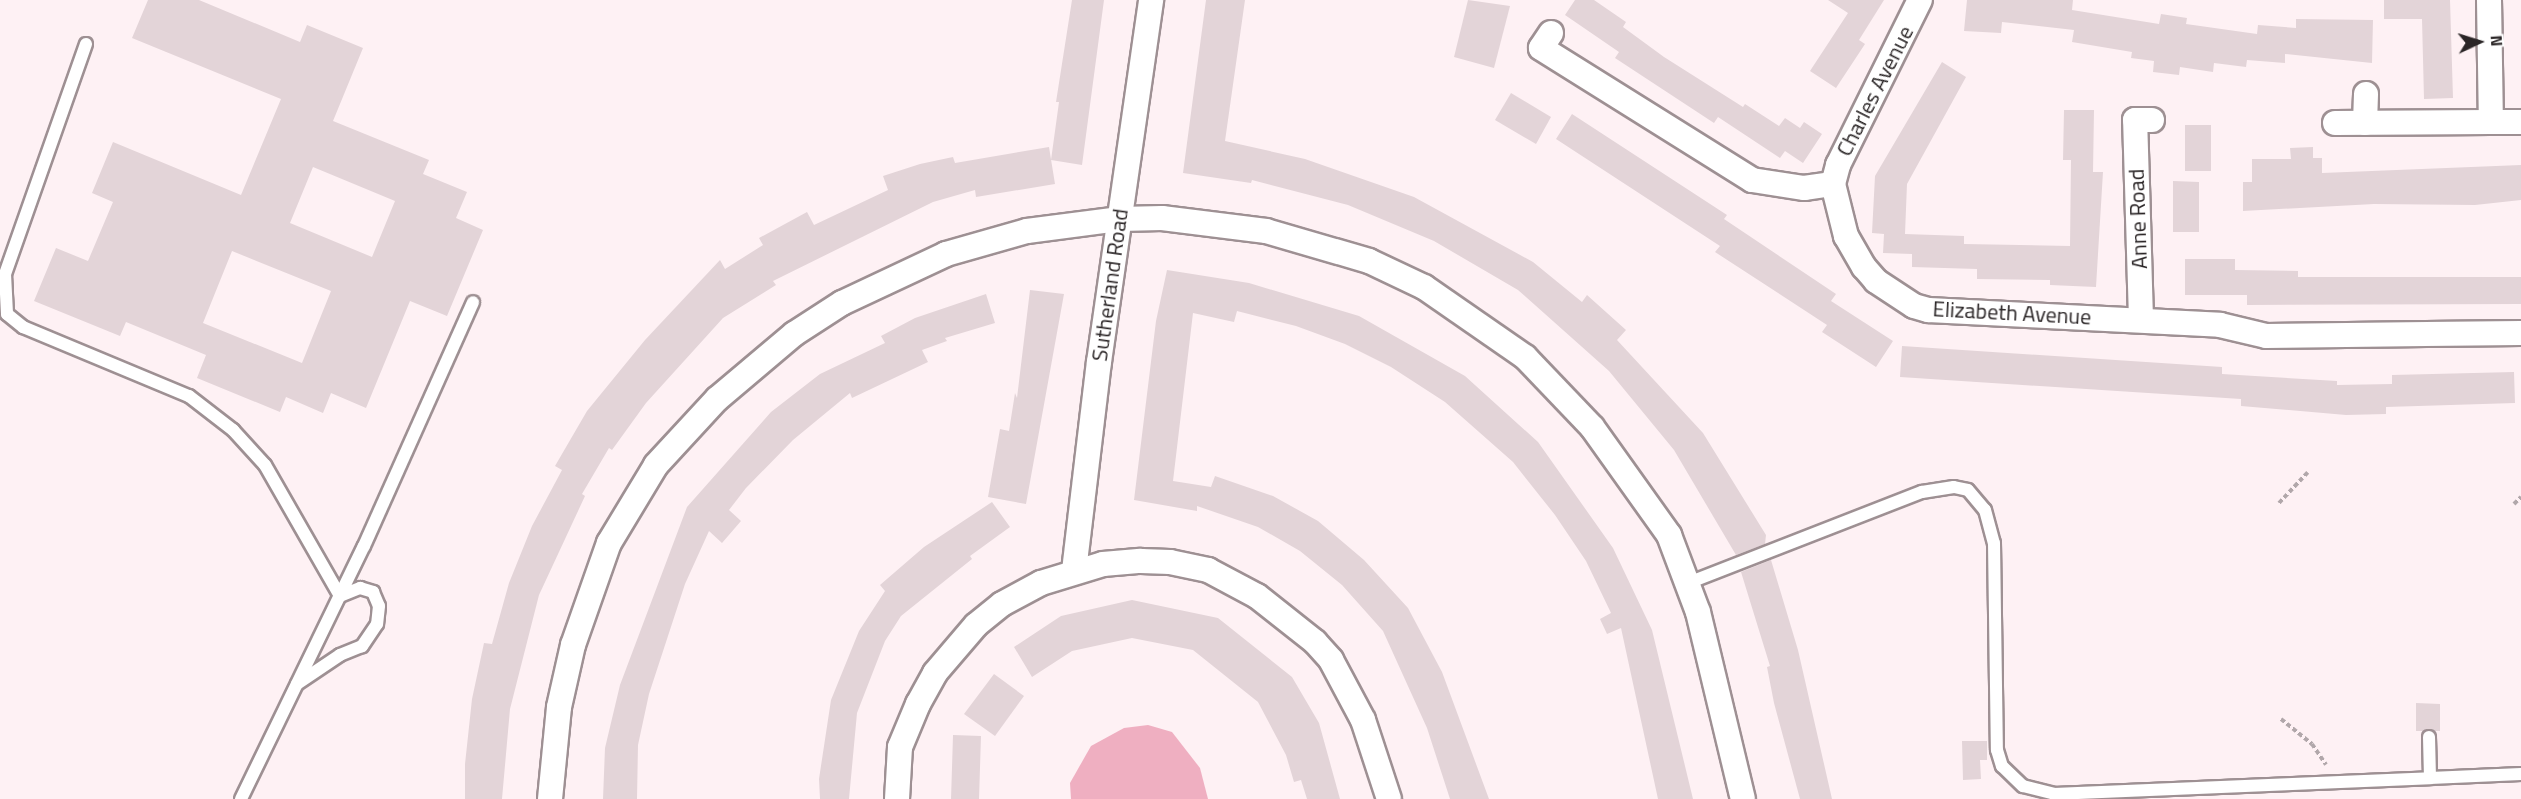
<!DOCTYPE html>
<html>
<head>
<meta charset="utf-8">
<style>
	body { margin:0 }
	#map { position:relative; width:2521px; height:799px; overflow:hidden; background:#fef1f4; font-family:"Titillium Web",sans-serif }
	div>[style] { position:absolute }
	.forest>* { inset:0; background:#efafc1 }
	.building>* { inset:0; background:#e3d4d8 }
	.path>* { height:4px; margin-top:-2px; transform-origin:0; background:repeating-linear-gradient(90deg,#b1a7aa 0 4.5px,transparent 0 7.5px) }
	.roads { filter:drop-shadow(2px 0 #9e9093) drop-shadow(-2px 0 #9e9093) drop-shadow(0 2px #9e9093) drop-shadow(0 -2px #9e9093) }
	.lane>* { height:12px; margin:-6px; padding:0 6px; transform-origin:6px; border-radius:6px; background:#fff }
	.street>* { height:24px; margin:-12px; padding:0 12px; transform-origin:12px; border-radius:12px; background:#fff }
	span { translate:-50% -50%; white-space:nowrap; text-align:center; line-height:1.15; -webkit-text-stroke:4.5px #fff; paint-order:stroke }
	.street-label { font-size:22px; color:#2a2526 }
	.north { position:absolute; left:2449px; top:12px; width:60px; height:60px; -webkit-text-stroke:4px #fff; paint-order:stroke; rotate:86deg; font-size:16px; font-weight:700; line-height:24px; text-align:center; color:#2a2526 }
	.north::after { content:''; display:block; margin:auto; width:21px; height:27px; background:#2a2526; clip-path:polygon(50% 0,100% 100%,50% 72%,0 100%) }
</style>
</head>
<body>
<div id="map">
	<div class="forest">
		<div style="clip-path:polygon(1148px 725px,1172px 732px,1200px 768px,1208px 799px,1071px 799px,1070px 783px,1091px 746px,1124px 728px)"></div>
	</div>
	<div class="building">
		<div style="clip-path:polygon(evenodd,148px 0,199px 0,300px 42px,307px 25px,363px 48px,333px 121px,429px 160px,423px 174px,467px 192px,456px 218px,483px 230px,447px 316px,410px 301px,366px 408px,331px 393px,323px 413px,286px 397px,280px 412px,197px 378px,206px 355px,126px 322px,120px 336px,34px 301px,56px 248px,88px 261px,113px 202px,92px 193px,113px 142px,241px 195px,281px 99px,132px 38px,148px 0,313px 167px,395px 201px,372px 257px,290px 223px,313px 167px,148px 0,232px 251px,331px 291px,302px 363px,203px 323px,232px 251px)"></div>
		<div style="clip-path:polygon(1072px 0,1104px 0,1082px 165px,1051px 160px,1059px 102px,1056px 102px)"></div>
		<div style="clip-path:polygon(1206px 0,1245px 0,1225px 141px,1305px 159px,1414px 197px,1533px 262px,1582px 302px,1587px 295px,1626px 330px,1617px 340px,1703px 433px,1766px 535px,1765px 544px,1736px 555px,1674px 450px,1609px 371px,1518px 290px,1434px 241px,1348px 205px,1252px 180px,1251px 183px,1183px 173px)"></div>
		<div style="clip-path:polygon(1468px 0,1510px 6px,1494px 68px,1454px 57px)"></div>
		<div style="clip-path:polygon(1575px 0,1594px 0,1626px 22px,1623px 27px,1664px 57px,1743px 107px,1745px 104px,1779px 126px,1785px 118px,1800px 128px,1804px 122px,1822px 134px,1803px 163px,1785px 151px,1780px 158px,1718px 117px,1714px 123px,1615px 58px,1619px 52px,1565px 15px)"></div>
		<div style="clip-path:polygon(1828px 0,1884px 0,1859px 40px,1865px 44px,1836px 88px,1810px 71px,1848px 13px)"></div>
		<div style="clip-path:polygon(1967px 0,2073px 0,2072px 10px,2159px 24px,2161px 14px,2187px 18px,2186px 24px,2257px 34px,2258px 25px,2296px 28px,2296px 19px,2373px 20px,2372px 63px,2285px 54px,2285px 63px,2247px 60px,2246px 67px,2214px 63px,2213px 72px,2180px 67px,2179px 75px,2153px 72px,2154px 61px,2131px 58px,2132px 52px,2072px 42px,2074px 30px,2002px 22px,2001px 33px,1964px 31px)"></div>
		<div style="clip-path:polygon(2384px 0,2450px 0,2453px 98px,2424px 99px,2422px 19px,2384px 19px)"></div>
		<div style="clip-path:polygon(1942px 62px,1966px 77px,1907px 184px,1905px 234px,1964px 236px,1964px 244px,2070px 246px,2071px 160px,2063px 160px,2064px 110px,2094px 110px,2093px 172px,2103px 172px,2096px 287px,2050px 285px,2050px 280px,1977px 279px,1977px 269px,1912px 267px,1912px 254px,1883px 253px,1884px 234px,1872px 233px,1875px 176px)"></div>
		<div style="clip-path:polygon(1511px 93px,1551px 117px,1536px 144px,1495px 120px)"></div>
		<div style="clip-path:polygon(1572px 114px,1727px 215px,1724px 219px,1836px 294px,1831px 301px,1893px 341px,1876px 367px,1822px 332px,1827px 325px,1715px 252px,1720px 246px,1556px 139px)"></div>
		<div style="clip-path:polygon(2185px 125px,2211px 125px,2211px 171px,2185px 171px)"></div>
		<div style="clip-path:polygon(1049px 147px,1055px 184px,976px 197px,975px 190px,933px 202px,773px 281px,776px 285px,723px 318px,646px 403px,612px 450px,609px 448px,582px 494px,585px 496px,539px 595px,510px 709px,502px 799px,465px 799px,465px 764px,472px 699px,484px 643px,492px 644px,509px 583px,532px 526px,562px 470px,555px 466px,587px 411px,645px 340px,720px 260px,725px 269px,763px 245px,759px 238px,807px 212px,814px 225px,888px 190px,883px 176px,920px 164px,953px 157px,955px 163px)"></div>
		<div style="clip-path:polygon(2313px 147px,2313px 158px,2322px 158px,2322px 173px,2521px 165px,2521px 200px,2475px 205px,2374px 204px,2243px 211px,2243px 182px,2252px 182px,2252px 159px,2291px 159px,2290px 148px)"></div>
		<div style="clip-path:polygon(2173px 181px,2199px 182px,2199px 232px,2173px 232px)"></div>
		<div style="clip-path:polygon(2185px 259px,2235px 259px,2235px 270px,2298px 271px,2298px 277px,2521px 277px,2521px 304px,2247px 305px,2247px 295px,2185px 295px)"></div>
		<div style="clip-path:polygon(1167px 270px,1249px 283px,1359px 316px,1465px 376px,1538px 442px,1613px 548px,1652px 630px,1693px 799px,1658px 799px,1621px 628px,1607px 634px,1600px 619px,1611px 613px,1586px 561px,1555px 515px,1513px 462px,1445px 402px,1391px 367px,1345px 344px,1296px 326px,1237px 311px,1234px 322px,1193px 313px,1173px 481px,1211px 487px,1215px 476px,1273px 496px,1318px 521px,1364px 560px,1408px 608px,1442px 672px,1489px 799px,1450px 799px,1427px 728px,1383px 631px,1342px 585px,1300px 551px,1258px 527px,1197px 506px,1197px 511px,1134px 500px,1156px 321px)"></div>
		<div style="clip-path:polygon(1030px 290px,1064px 294px,1026px 504px,988px 497px,1000px 429px,1009px 431px,1015px 393px,1017px 398px)"></div>
		<div style="clip-path:polygon(986px 294px,995px 323px,945px 338px,947px 341px,922px 350px,928px 362px,852px 398px,850px 393px,793px 440px,746px 488px,729px 510px,741px 521px,722px 543px,709px 531px,685px 584px,649px 694px,638px 745px,637px 799px,603px 799px,605px 748px,620px 685px,687px 507px,771px 412px,820px 374px,885px 343px,881px 336px,915px 318px)"></div>
		<div style="clip-path:polygon(1902px 346px,2222px 367px,2222px 374px,2337px 381px,2337px 385px,2392px 384px,2392px 375px,2514px 372px,2515px 403px,2386px 407px,2386px 414px,2346px 415px,2241px 406px,2241px 399px,1900px 377px)"></div>
		<div style="clip-path:polygon(992px 502px,1010px 527px,970px 556px,972px 559px,901px 616px,885px 641px,857px 713px,849px 799px,820px 799px,819px 779px,831px 700px,859px 631px,885px 591px,880px 585px,924px 547px)"></div>
		<div style="clip-path:polygon(1771px 560px,1798px 650px,1832px 799px,1800px 799px,1774px 703px,1767px 667px,1770px 666px,1741px 572px)"></div>
		<div style="clip-path:polygon(1132px 600px,1218px 618px,1292px 677px,1319px 723px,1340px 799px,1307px 799px,1301px 780px,1294px 782px,1286px 755px,1258px 702px,1193px 650px,1132px 638px,1072px 651px,1032px 677px,1014px 647px,1061px 616px)"></div>
		<div style="clip-path:polygon(994px 674px,1024px 696px,995px 736px,964px 714px)"></div>
		<div style="clip-path:polygon(2416px 703px,2440px 704px,2440px 731px,2416px 731px)"></div>
		<div style="clip-path:polygon(953px 735px,981px 736px,979px 799px,951px 799px)"></div>
		<div style="clip-path:polygon(1962px 741px,1987px 741px,1987px 760px,1980px 760px,1981px 779px,1963px 780px)"></div>
	</div>
	<div class="path">
		<div style="left:2279px;top:503px;width:42px;rotate:-46.9deg"></div>
		<div style="left:2514px;top:504px;width:10px;rotate:-45deg"></div>
		<div style="left:2281px;top:719px;width:40px;rotate:39deg"></div>
		<div style="left:2312px;top:744px;width:25px;rotate:56deg"></div>
	</div>
	<div class="roads">
		<div class="lane">
			<div style="left:86px;top:44px;width:244px;rotate:109.4deg"></div>
			<div style="left:5px;top:274px;width:40px;rotate:87.1deg"></div>
			<div style="left:7px;top:314px;width:21px;rotate:39deg"></div>
			<div style="left:23px;top:327px;width:180px;rotate:22.6deg"></div>
			<div style="left:189px;top:396px;width:56px;rotate:37.7deg"></div>
			<div style="left:233px;top:430px;width:47px;rotate:47.6deg"></div>
			<div style="left:265px;top:465px;width:151px;rotate:60.2deg"></div>
			<div style="left:340px;top:596px;width:22px;rotate:-22deg"></div>
			<div style="left:360px;top:588px;width:14px;rotate:17deg"></div>
			<div style="left:373px;top:592px;width:15px;rotate:67deg"></div>
			<div style="left:379px;top:606px;width:18px;rotate:96deg"></div>
			<div style="left:377px;top:624px;width:27px;rotate:124deg"></div>
			<div style="left:362px;top:646px;width:24px;rotate:158deg"></div>
			<div style="left:340px;top:655px;width:52px;rotate:146deg"></div>
			<div style="left:1688px;top:583px;width:251px;rotate:-21.3deg"></div>
			<div style="left:1922px;top:492px;width:32px;rotate:-9deg"></div>
			<div style="left:1954px;top:487px;width:14px;rotate:12deg"></div>
			<div style="left:1968px;top:490px;width:26px;rotate:50deg"></div>
			<div style="left:1985px;top:510px;width:34px;rotate:75deg"></div>
			<div style="left:1994px;top:543px;width:207px;rotate:89.2deg"></div>
			<div style="left:1997px;top:750px;width:17px;rotate:73deg"></div>
			<div style="left:2002px;top:766px;width:29px;rotate:44deg"></div>
			<div style="left:2023px;top:786px;width:32px;rotate:14deg"></div>
			<div style="left:2054px;top:794px;width:376px;rotate:-2.4deg"></div>
			<div style="left:2429px;top:737px;width:41px;rotate:88.6deg"></div>
			<div style="left:2430px;top:778px;width:91px;rotate:-2.5deg"></div>
			<div style="left:241px;top:799px;width:281px;rotate:-64.1deg"></div>
			<div style="left:364px;top:546px;width:267px;rotate:-65.9deg"></div>
		</div>
		<div class="street">
			<div style="left:2489px;top:0;width:122px;rotate:89.1deg"></div>
			<div style="left:2491px;top:122px;width:30px"></div>
			<div style="left:1551px;top:33px;width:18px;rotate:124deg"></div>
			<div style="left:1541px;top:48px;width:249px;rotate:32deg"></div>
			<div style="left:1752px;top:180px;width:53px;rotate:8.7deg"></div>
			<div style="left:1804px;top:188px;width:29px;rotate:-8deg"></div>
			<div style="left:1833px;top:184px;width:54px;rotate:76deg"></div>
			<div style="left:1846px;top:236px;width:36px;rotate:60deg"></div>
			<div style="left:1864px;top:267px;width:18px;rotate:49deg"></div>
			<div style="left:1876px;top:281px;width:45px;rotate:33.3deg"></div>
			<div style="left:1914px;top:306px;width:15px;rotate:16deg"></div>
			<div style="left:1928px;top:310px;width:292px;rotate:2.9deg"></div>
			<div style="left:2220px;top:325px;width:47px;rotate:13.4deg"></div>
			<div style="left:2266px;top:336px;width:255px;rotate:-0.7deg"></div>
			<div style="left:2335px;top:123px;width:156px;rotate:-0.4deg"></div>
			<div style="left:2365px;top:123px;width:29px;rotate:-88deg"></div>
			<div style="left:1833px;top:184px;width:20px;rotate:-75deg"></div>
			<div style="left:1838px;top:165px;width:184px;rotate:-63.6deg"></div>
			<div style="left:2141px;top:319px;width:199px;rotate:-91.7deg"></div>
			<div style="left:2135px;top:120px;width:17px"></div>
			<div style="left:1074px;top:571px;width:210px;rotate:-83.2deg"></div>
			<div style="left:1099px;top:362px;width:366px;rotate:-81.8deg"></div>
			<div style="left:550px;top:799px;width:92px;rotate:-84.4deg"></div>
			<div style="left:559px;top:707px;width:64px;rotate:-77.3deg"></div>
			<div style="left:573px;top:645px;width:108px;rotate:-70.6deg"></div>
			<div style="left:609px;top:543px;width:91px;rotate:-58.9deg"></div>
			<div style="left:656px;top:465px;width:90px;rotate:-47.3deg"></div>
			<div style="left:717px;top:399px;width:101px;rotate:-40.2deg"></div>
			<div style="left:794px;top:334px;width:57px;rotate:-32.9deg"></div>
			<div style="left:842px;top:303px;width:115px;rotate:-25.2deg"></div>
			<div style="left:946px;top:254px;width:84px;rotate:-15.9deg"></div>
			<div style="left:1027px;top:231px;width:94px;rotate:-7.4deg"></div>
			<div style="left:1120px;top:219px;width:42px;rotate:-1.4deg"></div>
			<div style="left:1162px;top:218px;width:105px;rotate:7.1deg"></div>
			<div style="left:1266px;top:231px;width:107px;rotate:16.2deg"></div>
			<div style="left:1369px;top:261px;width:61px;rotate:25.3deg"></div>
			<div style="left:1424px;top:287px;width:123px;rotate:34.7deg"></div>
			<div style="left:1525px;top:357px;width:97px;rotate:46.3deg"></div>
			<div style="left:1592px;top:427px;width:133px;rotate:54.5deg"></div>
			<div style="left:1669px;top:535px;width:82px;rotate:69.4deg"></div>
			<div style="left:1698px;top:612px;width:192px;rotate:76.5deg"></div>
			<div style="left:897px;top:799px;width:52px;rotate:-86.7deg"></div>
			<div style="left:900px;top:747px;width:47px;rotate:-67.3deg"></div>
			<div style="left:918px;top:704px;width:35px;rotate:-61deg"></div>
			<div style="left:935px;top:673px;width:63px;rotate:-49.5deg"></div>
			<div style="left:976px;top:625px;width:33px;rotate:-39deg"></div>
			<div style="left:1002px;top:604px;width:44px;rotate:-28.3deg"></div>
			<div style="left:1041px;top:583px;width:65px;rotate:-17deg"></div>
			<div style="left:1103px;top:564px;width:38px;rotate:-5deg"></div>
			<div style="left:1141px;top:561px;width:29px;rotate:2deg"></div>
			<div style="left:1170px;top:562px;width:39px;rotate:12deg"></div>
			<div style="left:1208px;top:570px;width:55px;rotate:28deg"></div>
			<div style="left:1257px;top:596px;width:74px;rotate:38.4deg"></div>
			<div style="left:1315px;top:642px;width:24px;rotate:48deg"></div>
			<div style="left:1331px;top:660px;width:68px;rotate:61.9deg"></div>
			<div style="left:1363px;top:720px;width:83px;rotate:71.8deg"></div>
		</div>
	</div>
	<div class="street-label">
		<span style="left:1875px;top:91px;rotate:-63deg">Charles Avenue</span>
		<span style="left:2138px;top:219px;rotate:-92deg">Anne Road</span>
		<span style="left:1110px;top:285px;rotate:-82deg">Sutherland Road</span>
		<span style="left:2012px;top:313px;rotate:3deg">Elizabeth Avenue</span>
	</div>
	<div class="north">N</div>
</div>
</body>
</html>
